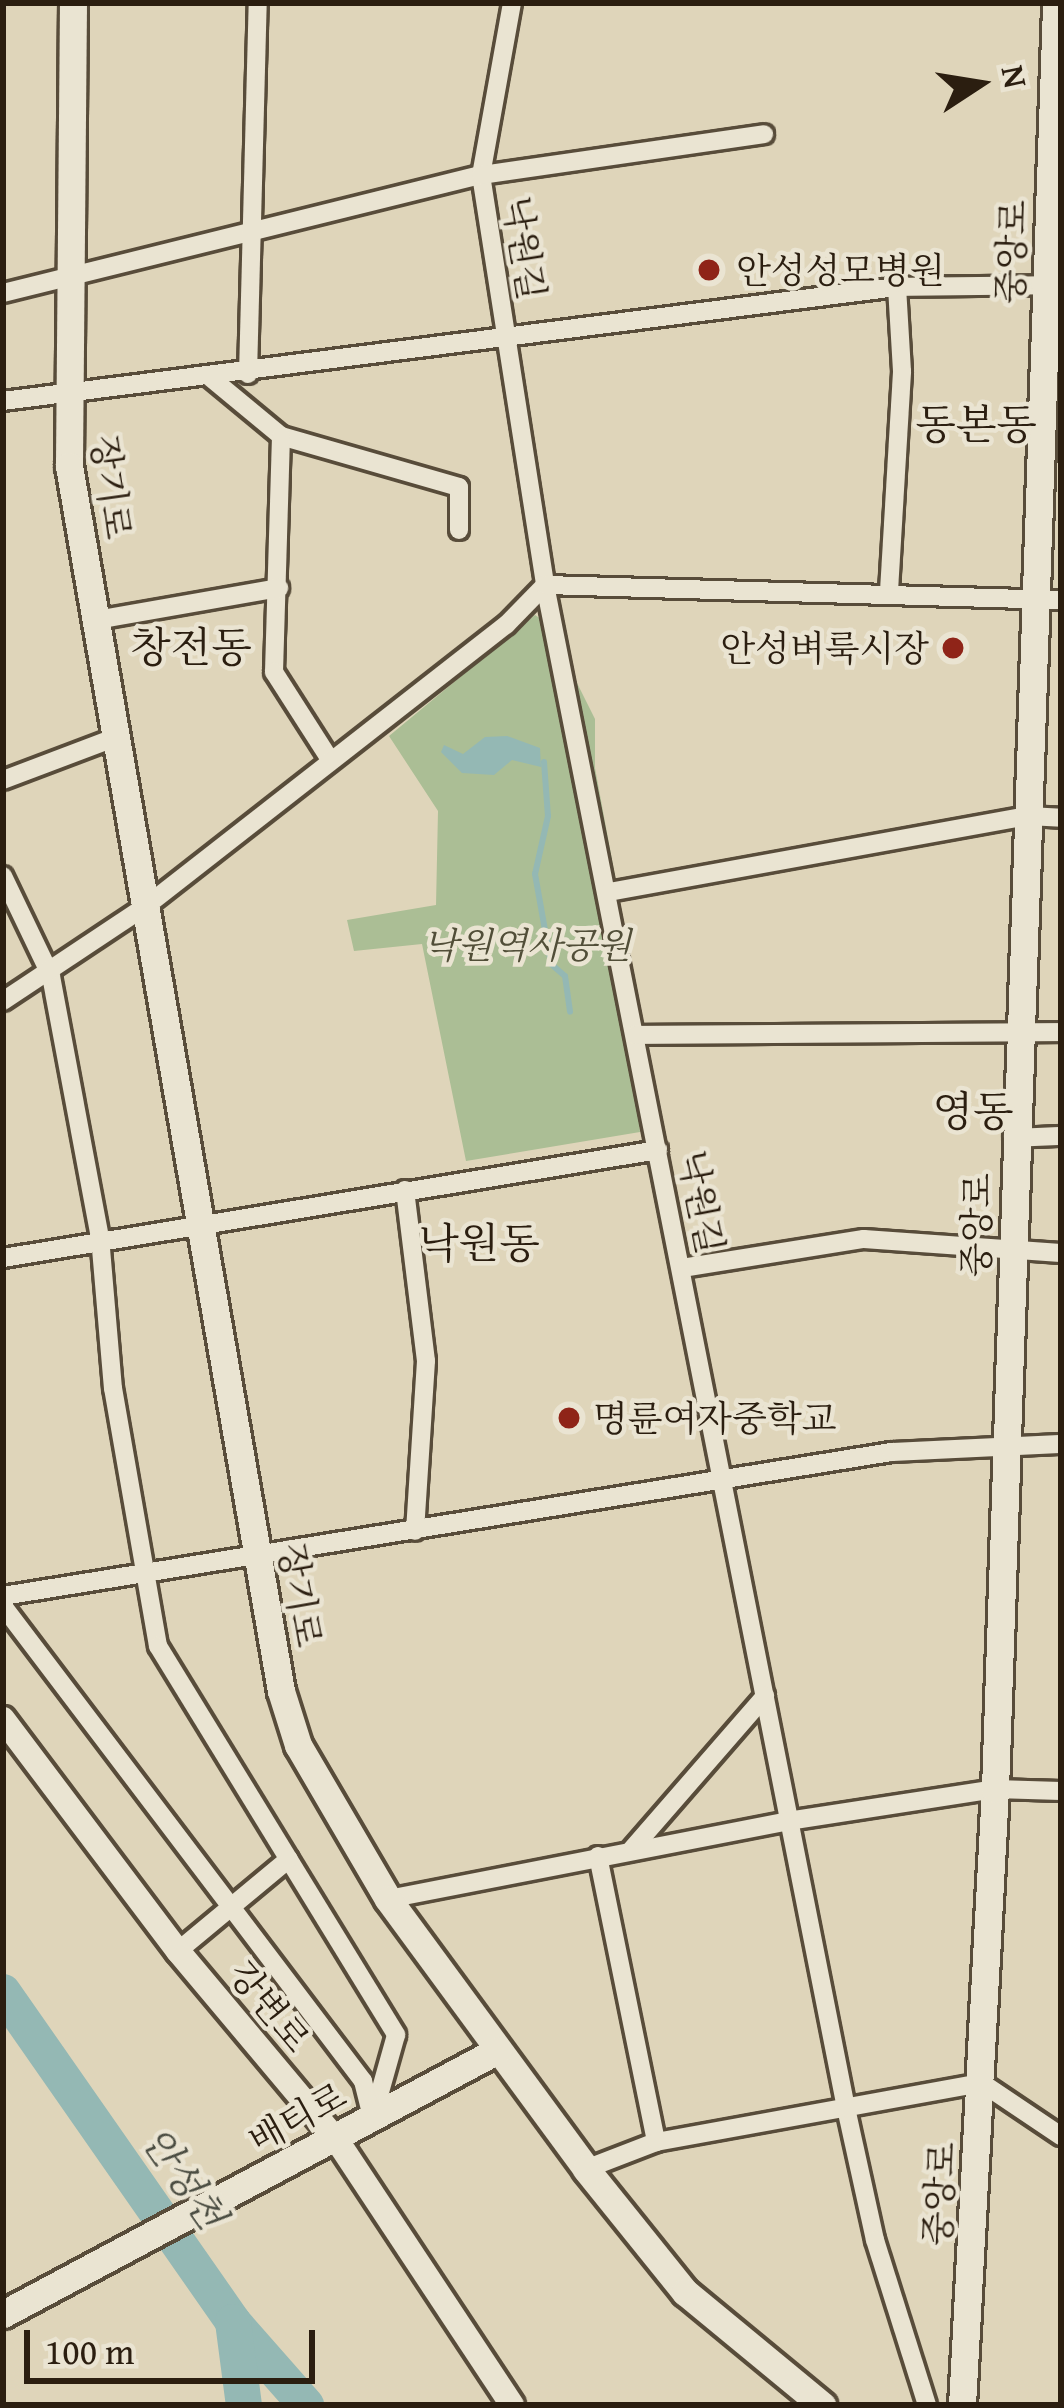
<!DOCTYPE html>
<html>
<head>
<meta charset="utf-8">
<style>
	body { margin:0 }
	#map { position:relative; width:1064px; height:2408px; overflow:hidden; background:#dfd5ba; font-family:"Gentium Book Plus","Noto Serif KR",serif }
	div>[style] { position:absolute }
	.green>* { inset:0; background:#abbe95 }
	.water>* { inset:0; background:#94b8b4 }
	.stream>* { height:6px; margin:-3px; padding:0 3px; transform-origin:3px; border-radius:3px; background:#94b8b4 }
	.river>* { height:36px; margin:-18px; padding:0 18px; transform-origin:18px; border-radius:18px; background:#94b8b4 }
	.roads { filter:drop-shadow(3px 0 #584c3a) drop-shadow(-3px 0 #584c3a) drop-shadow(0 3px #584c3a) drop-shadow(0 -3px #584c3a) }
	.minor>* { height:18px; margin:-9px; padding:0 9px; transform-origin:9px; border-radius:9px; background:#eae4d2 }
	.tertiary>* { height:24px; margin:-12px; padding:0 12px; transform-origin:12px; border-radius:12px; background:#eae4d2 }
	.secondary>* { height:27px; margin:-13.5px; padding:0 13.5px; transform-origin:13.5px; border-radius:13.5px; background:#eae4d2 }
	.dots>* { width:33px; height:33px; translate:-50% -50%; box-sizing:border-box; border:6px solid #eae4d2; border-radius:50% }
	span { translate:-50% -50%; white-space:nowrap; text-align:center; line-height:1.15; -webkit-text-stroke:9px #eae4d2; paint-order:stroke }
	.street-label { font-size:36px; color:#2b1e10 }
	.poi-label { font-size:36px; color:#2b1e10 }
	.left { translate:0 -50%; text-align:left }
	.right { translate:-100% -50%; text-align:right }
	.park-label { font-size:36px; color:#514e38; font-style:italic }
	.water-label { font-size:39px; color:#4a4c41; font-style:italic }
	.quarter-label { font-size:42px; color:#2b1e10 }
	.frame { position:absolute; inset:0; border:6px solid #2b1e10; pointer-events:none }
	.north { position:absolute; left:920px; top:24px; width:120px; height:120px; -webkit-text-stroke:9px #eae4d2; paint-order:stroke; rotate:78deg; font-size:33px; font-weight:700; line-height:48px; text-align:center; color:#2b1e10 }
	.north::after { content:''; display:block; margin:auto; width:42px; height:54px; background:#2b1e10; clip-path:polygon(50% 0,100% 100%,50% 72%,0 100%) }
	.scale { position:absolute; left:24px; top:2330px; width:291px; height:54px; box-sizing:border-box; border:6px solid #2b1e10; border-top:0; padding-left:15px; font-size:36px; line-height:42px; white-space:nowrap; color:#2b1e10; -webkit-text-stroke:9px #eae4d2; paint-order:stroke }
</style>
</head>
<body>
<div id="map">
	<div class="green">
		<div style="clip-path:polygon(535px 615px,547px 623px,595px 719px,595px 768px,625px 930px,640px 1132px,466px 1161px,422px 944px,354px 951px,347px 920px,436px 905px,438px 811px,389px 736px)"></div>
	</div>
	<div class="water">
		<div style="clip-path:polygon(507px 736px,540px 748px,541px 767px,512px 760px,494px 775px,462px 773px,441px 752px,444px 745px,463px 754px,485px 737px)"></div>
	</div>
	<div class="stream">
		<div style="left:544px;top:762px;width:54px;rotate:85.8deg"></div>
		<div style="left:548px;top:816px;width:59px;rotate:102.6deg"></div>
		<div style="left:535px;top:874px;width:91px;rotate:79.9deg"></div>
		<div style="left:551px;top:964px;width:18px;rotate:41deg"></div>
		<div style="left:565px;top:976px;width:36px;rotate:82deg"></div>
	</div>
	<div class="river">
		<div style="left:3px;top:1992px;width:402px;rotate:55.1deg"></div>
		<div style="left:233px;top:2322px;width:111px;rotate:48.7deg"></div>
		<div style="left:233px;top:2322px;width:84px;rotate:82.5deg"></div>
	</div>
	<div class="roads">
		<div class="minor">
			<div style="left:512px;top:3px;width:175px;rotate:100.2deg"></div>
			<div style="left:481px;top:175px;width:415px;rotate:81.1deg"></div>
			<div style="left:545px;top:585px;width:1552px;rotate:78.82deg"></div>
			<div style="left:846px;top:2108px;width:135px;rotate:77.6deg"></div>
			<div style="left:875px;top:2240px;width:173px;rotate:72.5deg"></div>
			<div style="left:3px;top:293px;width:492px;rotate:-13.9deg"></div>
			<div style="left:481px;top:175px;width:286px;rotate:-8.2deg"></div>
			<div style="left:248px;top:374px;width:371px;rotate:-88.5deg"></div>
			<div style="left:211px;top:378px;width:91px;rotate:39.6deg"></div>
			<div style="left:281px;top:436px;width:185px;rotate:16deg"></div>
			<div style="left:459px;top:487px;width:43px;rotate:90deg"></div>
			<div style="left:3px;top:401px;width:901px;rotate:-7.27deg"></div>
			<div style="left:897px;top:287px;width:164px;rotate:-0.7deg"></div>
			<div style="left:281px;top:436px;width:236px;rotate:91.7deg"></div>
			<div style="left:274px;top:672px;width:102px;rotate:57.4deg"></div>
			<div style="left:889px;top:591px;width:220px;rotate:-86.6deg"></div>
			<div style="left:902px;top:371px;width:84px;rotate:-93.4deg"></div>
			<div style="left:96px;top:620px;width:186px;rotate:-9.9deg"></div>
			<div style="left:3px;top:780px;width:122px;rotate:-20.7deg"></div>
			<div style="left:3px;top:876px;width:111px;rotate:64.4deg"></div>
			<div style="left:51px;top:976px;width:266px;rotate:79.4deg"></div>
			<div style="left:100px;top:1237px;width:152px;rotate:85.1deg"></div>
			<div style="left:113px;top:1388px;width:262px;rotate:80.1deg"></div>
			<div style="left:158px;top:1646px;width:456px;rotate:58.5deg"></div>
			<div style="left:396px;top:2035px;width:85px;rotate:105.7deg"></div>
			<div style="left:609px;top:892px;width:426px;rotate:-10.3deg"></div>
			<div style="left:1028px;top:816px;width:33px;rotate:3deg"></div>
			<div style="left:3px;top:1001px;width:172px;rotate:-33.6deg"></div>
			<div style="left:146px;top:906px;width:457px;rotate:-38deg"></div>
			<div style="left:506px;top:625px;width:56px;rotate:-45.7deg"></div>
			<div style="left:545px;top:585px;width:516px;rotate:1.67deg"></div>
			<div style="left:635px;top:1035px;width:426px;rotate:-0.4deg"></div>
			<div style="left:1013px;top:1138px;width:48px;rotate:-2.4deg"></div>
			<div style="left:405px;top:1190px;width:172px;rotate:83deg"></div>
			<div style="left:426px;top:1361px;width:170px;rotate:93.7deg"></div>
			<div style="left:3px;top:1258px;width:664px;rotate:-9.36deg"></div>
			<div style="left:682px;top:1268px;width:184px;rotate:-9.1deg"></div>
			<div style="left:864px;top:1239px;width:197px;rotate:4.1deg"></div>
			<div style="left:3px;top:1596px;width:900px;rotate:-9.21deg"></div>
			<div style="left:891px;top:1452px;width:170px;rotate:-2.7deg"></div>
			<div style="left:3px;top:1606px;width:596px;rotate:52.84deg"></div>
			<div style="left:363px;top:2081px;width:32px;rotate:76deg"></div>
			<div style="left:632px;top:1849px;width:203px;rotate:-49deg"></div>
			<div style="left:598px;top:1856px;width:292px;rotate:78.5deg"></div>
			<div style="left:388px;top:1899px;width:408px;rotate:-11deg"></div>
			<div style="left:788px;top:1821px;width:209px;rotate:-8.8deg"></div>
			<div style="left:995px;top:1789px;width:66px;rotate:1.7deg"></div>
			<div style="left:178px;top:1951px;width:144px;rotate:-39.7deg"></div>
			<div style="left:586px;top:2169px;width:75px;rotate:-21.1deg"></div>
			<div style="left:656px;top:2142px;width:331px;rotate:-10.3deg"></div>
			<div style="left:982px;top:2083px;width:95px;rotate:33.9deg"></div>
		</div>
		<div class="tertiary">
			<div style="left:3px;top:1719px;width:291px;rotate:53deg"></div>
			<div style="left:178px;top:1951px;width:246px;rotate:50deg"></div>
			<div style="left:336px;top:2139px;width:319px;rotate:56.5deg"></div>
		</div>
		<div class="secondary">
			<div style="left:73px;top:3px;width:463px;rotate:90.5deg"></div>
			<div style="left:69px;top:466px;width:1243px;rotate:80.18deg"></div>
			<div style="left:281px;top:1691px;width:57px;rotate:72.5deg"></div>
			<div style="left:298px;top:1745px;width:178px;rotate:59.7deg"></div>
			<div style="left:388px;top:1899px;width:335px;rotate:53.7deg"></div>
			<div style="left:586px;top:2169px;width:158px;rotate:51.2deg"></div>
			<div style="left:685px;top:2292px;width:178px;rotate:39.5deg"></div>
			<div style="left:3px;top:2314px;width:561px;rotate:-28.07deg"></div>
			<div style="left:962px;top:2405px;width:617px;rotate:-86.93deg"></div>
			<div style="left:995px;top:1789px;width:1787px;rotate:-88.04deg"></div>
		</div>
	</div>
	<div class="dots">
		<div style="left:709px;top:270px;background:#8f2418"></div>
		<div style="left:953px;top:648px;background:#8f2418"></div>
		<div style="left:569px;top:1418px;background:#8f2418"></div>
	</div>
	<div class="street-label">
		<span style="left:525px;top:248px;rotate:81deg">낙원길</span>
		<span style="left:1011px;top:252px;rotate:-88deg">중앙로</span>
		<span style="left:112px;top:487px;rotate:82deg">장기로</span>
		<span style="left:702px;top:1202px;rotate:79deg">낙원길</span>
		<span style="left:976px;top:1225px;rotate:-89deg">중앙로</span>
		<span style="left:301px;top:1595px;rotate:80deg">장기로</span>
		<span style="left:270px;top:2006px;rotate:51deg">강변로</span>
		<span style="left:297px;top:2117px;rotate:-29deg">배티로</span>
		<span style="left:939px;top:2194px;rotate:-87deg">중앙로</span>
	</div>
	<div class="poi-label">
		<span class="left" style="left:736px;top:270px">안성성모병원</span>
		<span class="right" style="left:929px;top:648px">안성벼룩시장</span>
		<span class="left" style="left:593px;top:1418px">명륜여자중학교</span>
	</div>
	<div class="park-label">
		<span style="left:527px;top:945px">낙원역사공원</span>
	</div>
	<div class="water-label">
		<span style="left:184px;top:2178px;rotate:55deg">안성천</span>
	</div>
	<div class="quarter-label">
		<span style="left:976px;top:424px">동본동</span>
		<span style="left:191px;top:647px">창전동</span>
		<span style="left:973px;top:1111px">영동</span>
		<span style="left:479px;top:1243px">낙원동</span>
	</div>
	<div class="frame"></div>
	<div class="north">N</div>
	<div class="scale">100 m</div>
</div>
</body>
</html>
